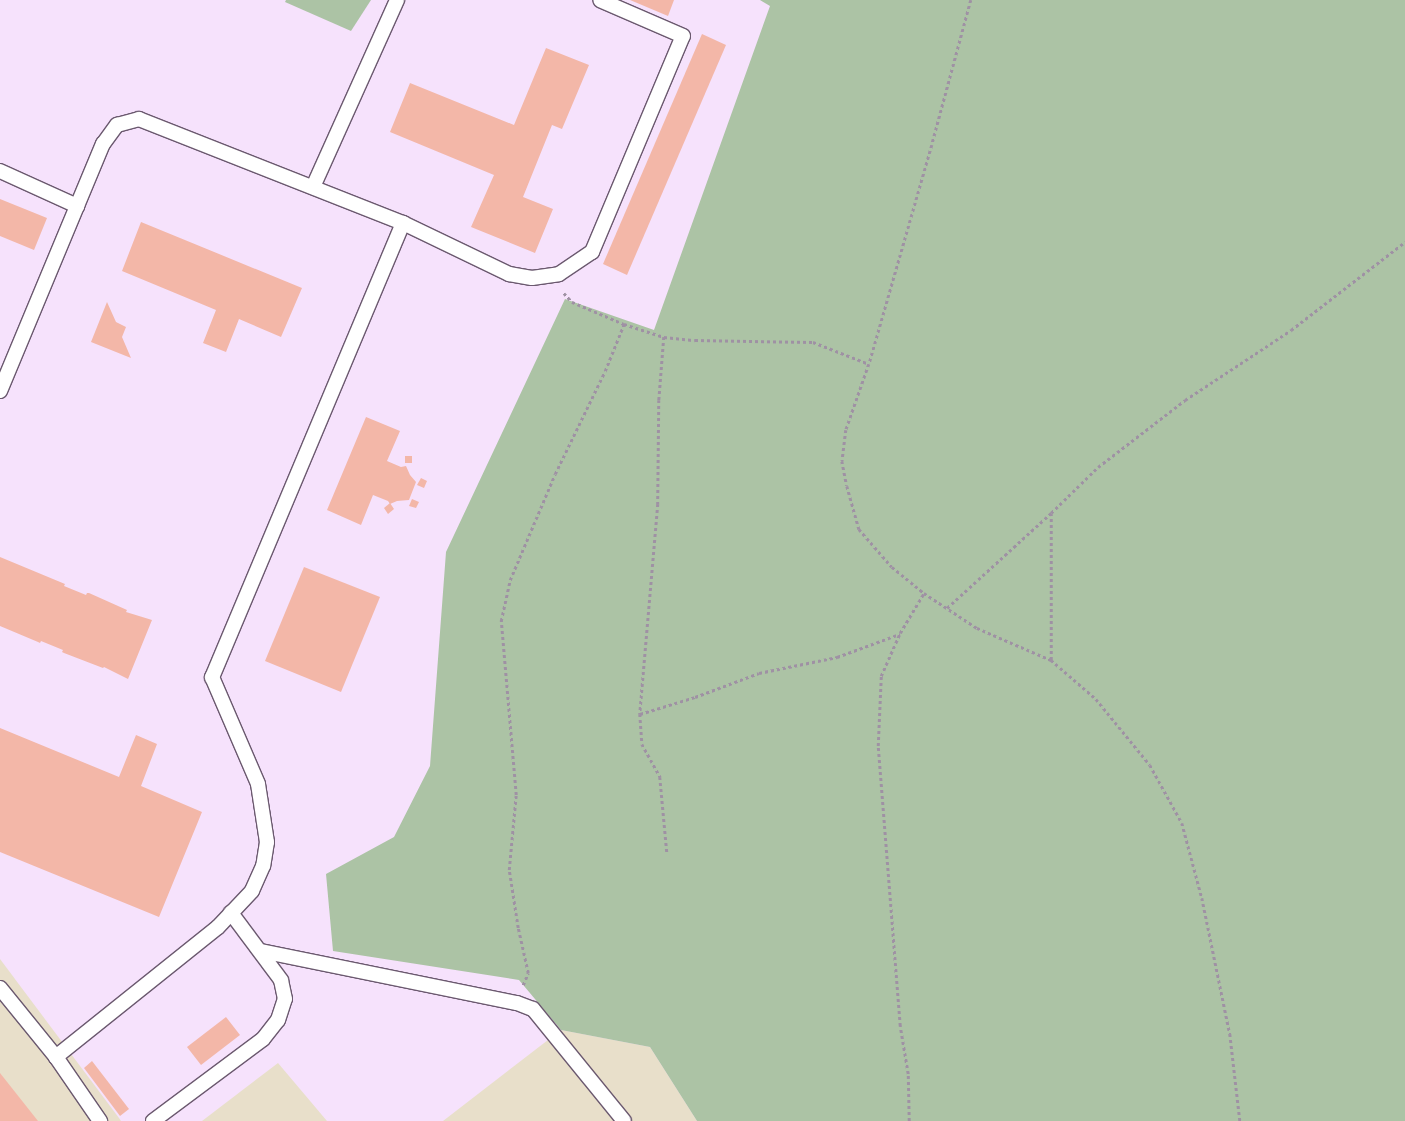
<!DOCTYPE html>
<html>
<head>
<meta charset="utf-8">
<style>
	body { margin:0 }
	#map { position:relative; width:1405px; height:1121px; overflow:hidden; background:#f6e2fc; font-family:"Playfair Display",serif }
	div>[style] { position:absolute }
	.medical>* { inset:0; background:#e8dfca }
	.green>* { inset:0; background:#acc3a5 }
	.building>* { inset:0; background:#f3b7a8 }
	.path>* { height:2.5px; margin-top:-1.25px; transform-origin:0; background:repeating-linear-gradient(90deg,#9f91a4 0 3px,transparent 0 6px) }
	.roads { filter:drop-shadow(1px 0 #6b596f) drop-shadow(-1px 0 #6b596f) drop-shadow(0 1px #6b596f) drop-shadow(0 -1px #6b596f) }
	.service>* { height:14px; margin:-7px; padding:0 7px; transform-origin:7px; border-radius:7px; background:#fff }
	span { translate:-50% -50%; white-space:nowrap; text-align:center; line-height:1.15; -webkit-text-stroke:3px #f6e2fc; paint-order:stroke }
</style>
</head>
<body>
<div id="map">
	<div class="medical">
		<div style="clip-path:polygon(0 959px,119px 1118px,121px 1121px,0 1121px)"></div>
		<div style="clip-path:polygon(561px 1030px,650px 1047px,697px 1121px,443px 1121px)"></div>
		<div style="clip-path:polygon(278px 1063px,327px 1121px,202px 1121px)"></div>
	</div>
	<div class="green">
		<div style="clip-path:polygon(286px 0,371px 0,351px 31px,285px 2px)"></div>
		<div style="clip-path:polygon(760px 0,1405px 0,1405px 1121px,697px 1121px,650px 1047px,561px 1030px,519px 980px,333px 951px,326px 874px,394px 837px,430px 766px,446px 552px,565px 299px,654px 330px,770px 6px)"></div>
	</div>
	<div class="building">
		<div style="clip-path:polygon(630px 0,674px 0,668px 16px)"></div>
		<div style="clip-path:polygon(702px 34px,726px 45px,627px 275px,603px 264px)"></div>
		<div style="clip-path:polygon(546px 48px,589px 65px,562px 129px,552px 125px,523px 197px,553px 209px,535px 253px,471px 227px,494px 175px,390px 132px,410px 83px,514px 125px)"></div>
		<div style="clip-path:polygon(0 199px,47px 218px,34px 250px,0 236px)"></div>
		<div style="clip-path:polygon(141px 222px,302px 288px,281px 337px,239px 319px,226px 352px,203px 343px,216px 310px,122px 271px)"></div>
		<div style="clip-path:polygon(107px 302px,116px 322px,126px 327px,122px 337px,131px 358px,91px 342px)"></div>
		<div style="clip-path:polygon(366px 417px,400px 431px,387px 461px,401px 467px,406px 466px,410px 475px,416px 482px,409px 500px,397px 501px,390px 504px,388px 501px,373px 495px,361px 525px,327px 510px)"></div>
		<div style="clip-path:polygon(405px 456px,412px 456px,412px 463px,405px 463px)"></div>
		<div style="clip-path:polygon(421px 478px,427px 481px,424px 488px,417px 485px)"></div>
		<div style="clip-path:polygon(412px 499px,419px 502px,416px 508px,409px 506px)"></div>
		<div style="clip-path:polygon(390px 503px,394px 509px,388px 514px,384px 508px)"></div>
		<div style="clip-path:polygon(0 557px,65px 584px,64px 586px,86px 595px,87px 593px,89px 593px,127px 610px,126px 612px,152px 620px,128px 679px,104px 667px,103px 668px,64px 653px,62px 652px,63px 650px,41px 641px,40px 643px,38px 642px,0 626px)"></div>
		<div style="clip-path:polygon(304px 567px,380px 597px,341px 692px,265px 661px)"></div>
		<div style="clip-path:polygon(0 728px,119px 777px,136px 735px,157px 744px,141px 786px,202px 812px,159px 917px,0 852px)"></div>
		<div style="clip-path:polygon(226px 1017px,240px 1035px,201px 1065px,187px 1047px)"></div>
		<div style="clip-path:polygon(92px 1061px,129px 1109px,120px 1116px,84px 1068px)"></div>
		<div style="clip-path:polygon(0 1073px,38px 1121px,0 1121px)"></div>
	</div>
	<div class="path">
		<div style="left:971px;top:0;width:150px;rotate:105.1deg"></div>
		<div style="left:932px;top:145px;width:228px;rotate:106deg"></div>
		<div style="left:869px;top:364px;width:70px;rotate:109.2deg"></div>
		<div style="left:846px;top:430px;width:31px;rotate:97deg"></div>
		<div style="left:842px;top:461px;width:25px;rotate:79deg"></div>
		<div style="left:847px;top:486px;width:45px;rotate:74.4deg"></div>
		<div style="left:859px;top:529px;width:50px;rotate:49deg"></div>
		<div style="left:892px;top:567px;width:41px;rotate:39.1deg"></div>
		<div style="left:924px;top:593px;width:64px;rotate:33.4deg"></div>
		<div style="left:977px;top:628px;width:81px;rotate:23.4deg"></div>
		<div style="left:1051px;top:660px;width:60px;rotate:40.9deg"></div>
		<div style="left:1096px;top:699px;width:85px;rotate:50.7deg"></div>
		<div style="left:1150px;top:765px;width:66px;rotate:61.1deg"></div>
		<div style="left:1182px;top:823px;width:78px;rotate:75.1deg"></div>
		<div style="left:1202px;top:898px;width:139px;rotate:78.4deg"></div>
		<div style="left:1230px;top:1034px;width:88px;rotate:83.4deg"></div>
		<div style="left:564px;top:293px;width:12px;rotate:48deg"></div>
		<div style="left:572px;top:302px;width:56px;rotate:22.9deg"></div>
		<div style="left:624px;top:324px;width:42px;rotate:18deg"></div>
		<div style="left:664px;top:337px;width:31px;rotate:6deg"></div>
		<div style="left:695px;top:340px;width:118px;rotate:1deg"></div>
		<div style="left:813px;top:342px;width:60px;rotate:21.4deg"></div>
		<div style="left:664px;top:337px;width:63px;rotate:94.5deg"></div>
		<div style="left:659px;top:400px;width:104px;rotate:90.6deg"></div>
		<div style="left:658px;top:504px;width:211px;rotate:94.9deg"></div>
		<div style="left:640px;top:714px;width:30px;rotate:86deg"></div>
		<div style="left:642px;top:744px;width:38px;rotate:61deg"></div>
		<div style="left:660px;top:777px;width:76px;rotate:84.7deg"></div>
		<div style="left:947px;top:608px;width:141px;rotate:-42.4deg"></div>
		<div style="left:1051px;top:513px;width:66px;rotate:-44.4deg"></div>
		<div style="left:1098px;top:467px;width:110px;rotate:-37.6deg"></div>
		<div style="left:1185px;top:400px;width:127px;rotate:-33.4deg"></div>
		<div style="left:1291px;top:330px;width:144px;rotate:-37.7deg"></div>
		<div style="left:1051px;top:660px;width:146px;rotate:-90deg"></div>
		<div style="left:640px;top:714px;width:58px;rotate:-17.2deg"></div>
		<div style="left:695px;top:697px;width:68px;rotate:-20.6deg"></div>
		<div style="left:759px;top:673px;width:80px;rotate:-11.6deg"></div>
		<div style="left:837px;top:657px;width:67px;rotate:-20.1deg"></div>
		<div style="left:523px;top:985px;width:13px;rotate:-67deg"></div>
		<div style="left:528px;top:973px;width:46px;rotate:-102.5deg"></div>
		<div style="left:518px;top:928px;width:59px;rotate:-98.8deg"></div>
		<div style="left:509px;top:870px;width:75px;rotate:-84.7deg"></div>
		<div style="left:516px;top:795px;width:175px;rotate:-94.9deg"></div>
		<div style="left:501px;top:621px;width:42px;rotate:-77.6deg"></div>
		<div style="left:510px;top:580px;width:115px;rotate:-67deg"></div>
		<div style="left:555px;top:474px;width:114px;rotate:-64.1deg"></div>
		<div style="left:605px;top:371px;width:51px;rotate:-68deg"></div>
		<div style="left:909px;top:1121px;width:47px;rotate:-91.2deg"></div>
		<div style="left:908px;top:1074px;width:49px;rotate:-99.5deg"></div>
		<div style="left:900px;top:1026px;width:281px;rotate:-94.5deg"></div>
		<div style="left:878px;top:746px;width:70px;rotate:-87.5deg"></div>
		<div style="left:881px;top:676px;width:47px;rotate:-66.2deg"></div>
		<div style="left:900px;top:633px;width:47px;rotate:-59deg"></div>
	</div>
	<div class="roads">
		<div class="service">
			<div style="left:0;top:171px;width:85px;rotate:24.4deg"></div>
			<div style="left:313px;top:187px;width:205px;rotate:-65.8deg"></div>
			<div style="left:403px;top:223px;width:118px;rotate:25.7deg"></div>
			<div style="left:509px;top:274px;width:23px;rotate:10deg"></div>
			<div style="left:532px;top:278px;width:27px;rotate:-8deg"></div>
			<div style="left:559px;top:274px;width:40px;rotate:-34deg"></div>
			<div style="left:592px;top:252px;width:234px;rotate:-67.2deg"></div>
			<div style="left:683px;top:36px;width:90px;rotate:-156.6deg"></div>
			<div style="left:0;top:391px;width:268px;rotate:-67.4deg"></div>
			<div style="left:103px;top:144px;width:24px;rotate:-54deg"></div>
			<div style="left:117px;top:125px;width:23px;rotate:-15deg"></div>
			<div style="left:139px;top:119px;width:284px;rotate:21.5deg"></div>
			<div style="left:403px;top:223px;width:493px;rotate:112.8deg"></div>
			<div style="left:212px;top:677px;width:116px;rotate:66.7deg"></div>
			<div style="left:258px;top:784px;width:59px;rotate:81.2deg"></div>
			<div style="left:267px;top:842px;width:24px;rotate:99deg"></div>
			<div style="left:263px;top:866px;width:27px;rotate:114deg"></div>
			<div style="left:252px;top:891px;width:50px;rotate:133.4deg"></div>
			<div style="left:218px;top:927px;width:208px;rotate:141.3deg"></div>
			<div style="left:261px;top:951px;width:261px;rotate:11.5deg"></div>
			<div style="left:517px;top:1003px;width:17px;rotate:21deg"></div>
			<div style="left:533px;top:1009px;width:144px;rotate:50.9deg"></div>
			<div style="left:0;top:988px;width:89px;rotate:50.9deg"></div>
			<div style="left:56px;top:1057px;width:78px;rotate:55.5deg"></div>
			<div style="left:153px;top:1121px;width:137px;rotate:-36.7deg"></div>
			<div style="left:263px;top:1039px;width:24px;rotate:-52deg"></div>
			<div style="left:278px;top:1020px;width:22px;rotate:-72deg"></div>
			<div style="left:285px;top:999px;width:19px;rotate:-102deg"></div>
			<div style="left:281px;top:980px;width:84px;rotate:-126.7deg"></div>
		</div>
	</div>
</div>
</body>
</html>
